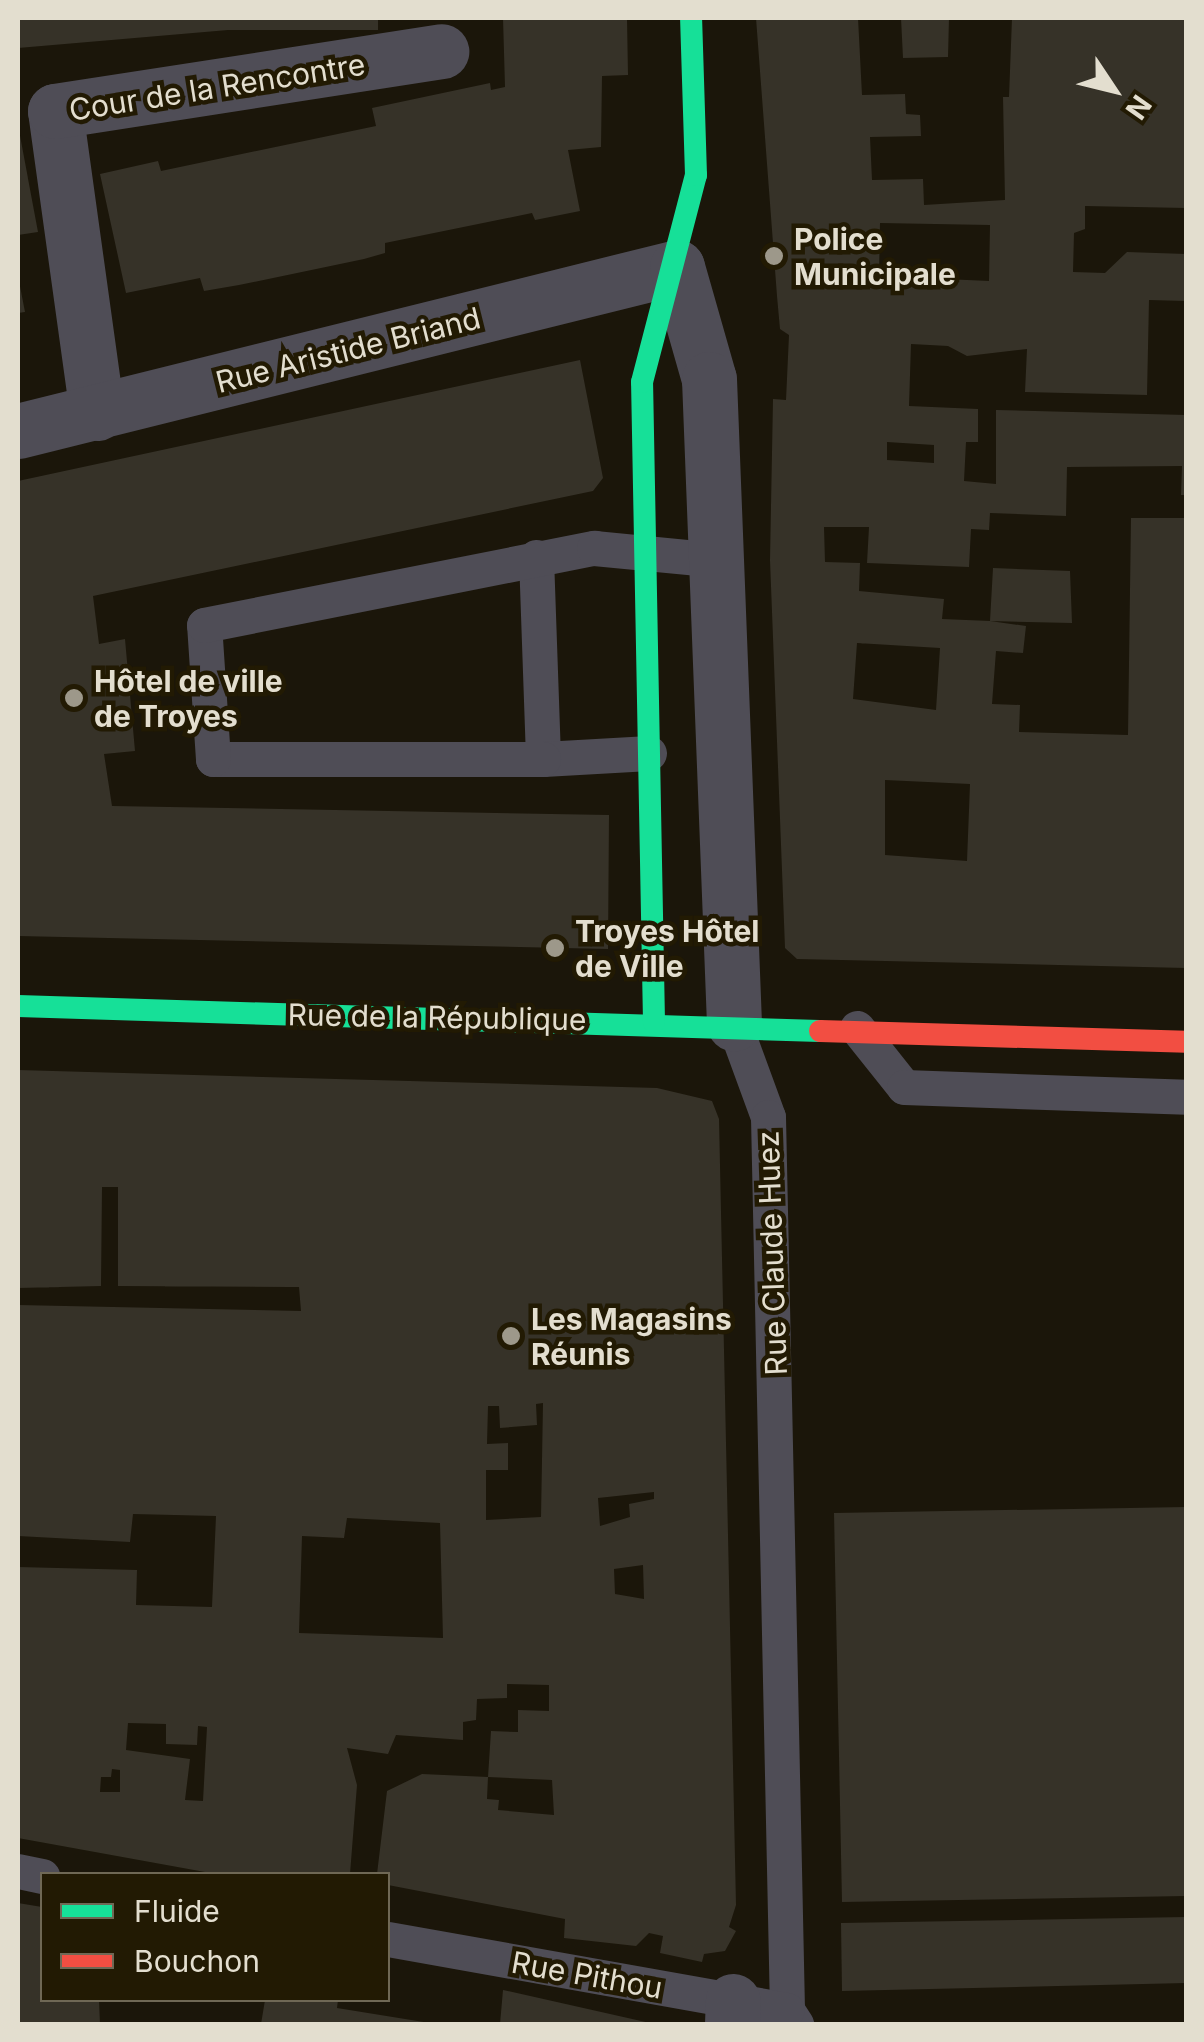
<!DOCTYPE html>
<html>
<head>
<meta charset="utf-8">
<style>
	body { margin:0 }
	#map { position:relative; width:1204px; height:2042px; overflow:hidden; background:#1b160a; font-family:Inter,sans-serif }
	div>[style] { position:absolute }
	.building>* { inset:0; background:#363228 }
	.lane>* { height:35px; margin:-17.5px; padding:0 17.5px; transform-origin:17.5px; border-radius:17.5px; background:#4f4d56 }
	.street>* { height:55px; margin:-27.5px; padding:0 27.5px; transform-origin:27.5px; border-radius:27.5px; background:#4f4d56 }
	.fast>* { height:22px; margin:-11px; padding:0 11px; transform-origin:11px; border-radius:11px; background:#16e098 }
	.jam>* { height:22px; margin:-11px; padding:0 11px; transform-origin:11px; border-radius:11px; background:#f24e42 }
	.dots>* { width:28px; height:28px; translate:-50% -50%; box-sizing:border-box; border:5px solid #221a03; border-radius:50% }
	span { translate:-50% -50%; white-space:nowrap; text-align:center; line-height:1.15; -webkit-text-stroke:9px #221a03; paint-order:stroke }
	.street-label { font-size:30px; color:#e3decf }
	.poi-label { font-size:30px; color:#e3decf; font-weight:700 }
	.left { translate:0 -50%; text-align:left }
	.frame { position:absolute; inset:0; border:20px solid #e3decf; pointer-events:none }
	.legend { position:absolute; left:40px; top:1872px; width:350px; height:130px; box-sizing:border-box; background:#221a03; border:2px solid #6f6855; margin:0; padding:12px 18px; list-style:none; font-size:30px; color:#e3decf }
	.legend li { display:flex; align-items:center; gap:20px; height:50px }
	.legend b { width:50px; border:2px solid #6f6855 }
	.north { position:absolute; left:1064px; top:40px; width:100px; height:100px; -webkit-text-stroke:8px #221a03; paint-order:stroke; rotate:125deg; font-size:28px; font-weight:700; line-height:40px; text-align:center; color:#e3decf }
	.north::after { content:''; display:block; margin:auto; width:35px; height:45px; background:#e3decf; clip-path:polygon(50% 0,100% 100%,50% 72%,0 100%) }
</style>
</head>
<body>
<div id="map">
	<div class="building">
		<div style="clip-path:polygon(18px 18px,378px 18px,378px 30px,228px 30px,18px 48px)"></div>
		<div style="clip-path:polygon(503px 18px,627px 18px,628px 75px,602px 76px,601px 147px,568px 150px,580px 211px,535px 220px,532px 213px,385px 243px,385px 253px,364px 259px,239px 285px,204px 291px,200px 278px,126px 293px,100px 174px,158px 161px,161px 171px,376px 126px,372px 108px,490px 83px,491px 90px,505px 87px)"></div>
		<div style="clip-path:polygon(evenodd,756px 18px,858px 18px,862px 95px,905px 94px,906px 114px,920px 115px,921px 136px,870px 137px,872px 180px,923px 179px,924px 205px,1005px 200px,1003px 97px,1009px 97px,1012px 18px,1186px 18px,1186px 208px,1085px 206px,1085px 229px,1074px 233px,1073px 272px,1105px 273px,1127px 252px,1186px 254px,1186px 301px,1149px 300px,1147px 395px,1025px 392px,1027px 349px,967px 356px,948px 346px,911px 344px,909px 406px,978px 409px,978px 442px,966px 442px,964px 481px,996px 484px,996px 410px,1186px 415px,1186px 495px,1181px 495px,1182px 466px,1067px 467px,1066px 516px,990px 513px,989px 530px,971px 529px,969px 567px,867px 563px,869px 527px,824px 527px,825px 562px,860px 563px,859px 591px,944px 599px,942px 619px,990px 621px,993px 568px,1070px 571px,1072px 623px,990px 621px,1026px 626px,1023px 653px,996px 651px,992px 704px,1020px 705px,1019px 732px,1128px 735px,1131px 518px,1186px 518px,1186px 968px,797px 959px,785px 948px,770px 560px,773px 399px,786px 400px,789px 335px,780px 329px,777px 296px,756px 18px,880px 223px,990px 225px,989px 281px,879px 276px,880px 223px,756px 18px,887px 442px,934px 445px,934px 463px,887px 460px,887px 442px,756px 18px,857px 643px,940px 648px,936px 710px,853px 699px,857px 643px,756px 18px,885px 780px,970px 784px,967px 861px,885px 855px,885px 780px)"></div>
		<div style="clip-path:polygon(901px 18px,949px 18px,948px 57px,903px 58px)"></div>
		<div style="clip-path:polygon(18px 125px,38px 232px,18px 235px)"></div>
		<div style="clip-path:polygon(18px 276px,25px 312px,18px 313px)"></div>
		<div style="clip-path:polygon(580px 360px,603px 478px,593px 491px,93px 596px,99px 644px,125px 639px,135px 751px,104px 754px,112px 806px,609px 815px,608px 949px,18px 936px,18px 481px)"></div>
		<div style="clip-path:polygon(evenodd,18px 1070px,657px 1088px,712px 1101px,719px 1119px,736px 1905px,729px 1927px,736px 1931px,725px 1951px,704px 1954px,702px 1962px,660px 1953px,663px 1936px,649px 1933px,636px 1946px,564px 1938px,565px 1919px,388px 1885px,388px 1874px,377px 1874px,387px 1791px,422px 1774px,488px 1777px,487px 1799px,499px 1800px,498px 1810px,554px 1815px,552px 1780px,488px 1777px,491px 1731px,518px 1732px,518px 1710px,549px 1711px,549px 1685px,507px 1684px,507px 1698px,477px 1699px,476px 1720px,463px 1722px,463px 1740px,396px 1735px,388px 1754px,347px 1748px,357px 1785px,350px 1874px,216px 1874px,18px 1838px,18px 1567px,137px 1570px,136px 1605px,212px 1607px,216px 1516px,133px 1514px,130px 1542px,18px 1536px,18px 1305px,301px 1311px,299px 1287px,118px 1286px,118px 1187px,102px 1187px,101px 1286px,18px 1288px,18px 1070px,543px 1403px,541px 1517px,486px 1520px,486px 1470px,508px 1470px,508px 1443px,487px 1444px,488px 1406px,499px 1406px,500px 1428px,537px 1425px,536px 1404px,543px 1403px,18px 1070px,654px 1492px,654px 1499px,629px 1504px,630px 1517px,600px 1526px,598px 1498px,654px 1492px,18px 1070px,347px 1518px,440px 1523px,443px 1638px,299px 1633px,302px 1536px,344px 1538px,347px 1518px,18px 1070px,643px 1565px,644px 1599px,615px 1594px,614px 1569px,643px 1565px,18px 1070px,128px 1723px,166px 1724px,166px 1744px,197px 1745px,198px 1726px,207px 1727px,203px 1801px,185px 1800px,190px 1759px,126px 1750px,128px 1723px,18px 1070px,112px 1769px,120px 1770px,120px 1792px,100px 1792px,101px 1777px,111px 1777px,112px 1769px)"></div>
		<div style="clip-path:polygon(1186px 1507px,1186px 1896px,842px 1902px,834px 1513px)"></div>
		<div style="clip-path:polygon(18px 1903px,42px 1907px,42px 2000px,99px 2000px,100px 2024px,18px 2024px)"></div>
		<div style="clip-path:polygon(1186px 1917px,1186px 1983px,842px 1991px,841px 1923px)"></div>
		<div style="clip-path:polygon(503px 1990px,650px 2023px,650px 2024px,500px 2024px)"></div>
		<div style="clip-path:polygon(265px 2000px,338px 2000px,337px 2008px,436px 2024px,261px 2024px)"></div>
	</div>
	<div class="lane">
		<div style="left:536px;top:557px;width:202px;rotate:88deg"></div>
		<div style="left:649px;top:753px;width:106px;rotate:176.8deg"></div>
		<div style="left:543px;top:759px;width:330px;rotate:180deg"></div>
		<div style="left:213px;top:759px;width:134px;rotate:-93.8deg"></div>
		<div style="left:204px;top:625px;width:398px;rotate:-11.2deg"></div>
		<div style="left:594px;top:548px;width:126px;rotate:5.5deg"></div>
		<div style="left:734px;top:1024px;width:99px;rotate:69.9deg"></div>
		<div style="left:768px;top:1117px;width:893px;rotate:88.78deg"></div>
		<div style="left:787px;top:2010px;width:17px;rotate:57deg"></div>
		<div style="left:857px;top:1028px;width:75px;rotate:51.5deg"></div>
		<div style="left:904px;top:1087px;width:282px;rotate:2deg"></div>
		<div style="left:18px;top:1871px;width:25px;rotate:12deg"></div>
		<div style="left:388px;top:1939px;width:405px;rotate:10.1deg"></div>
	</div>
	<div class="street">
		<div style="left:97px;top:413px;width:305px;rotate:-97.9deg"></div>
		<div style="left:55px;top:111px;width:391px;rotate:-8.8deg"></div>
		<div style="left:18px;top:431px;width:679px;rotate:-13.97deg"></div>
		<div style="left:677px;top:267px;width:116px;rotate:74.1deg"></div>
		<div style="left:709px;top:379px;width:645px;rotate:87.78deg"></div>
		<div style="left:732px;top:2024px;width:23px;rotate:-88deg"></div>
	</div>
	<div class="fast">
		<div style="left:18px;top:1006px;width:802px;rotate:1.79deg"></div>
		<div style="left:654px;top:1022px;width:640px;rotate:-91.07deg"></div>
		<div style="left:642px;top:382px;width:214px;rotate:-75.4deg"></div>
		<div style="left:696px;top:175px;width:157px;rotate:-91.8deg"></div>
	</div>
	<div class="jam">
		<div style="left:820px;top:1031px;width:366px;rotate:1.7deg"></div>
	</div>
	<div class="dots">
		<div style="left:774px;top:256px;background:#9d988a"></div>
		<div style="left:74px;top:698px;background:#9d988a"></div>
		<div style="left:555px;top:948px;background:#9d988a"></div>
		<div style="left:511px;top:1336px;background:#9d988a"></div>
	</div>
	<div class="street-label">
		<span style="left:217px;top:87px;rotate:-9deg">Cour de la Rencontre</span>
		<span style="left:348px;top:350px;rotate:-14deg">Rue Aristide Briand</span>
		<span style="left:437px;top:1017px;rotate:1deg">Rue de la République</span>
		<span style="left:772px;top:1253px;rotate:-92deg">Rue Claude Huez</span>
		<span style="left:587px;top:1975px;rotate:10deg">Rue Pithou</span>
	</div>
	<div class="poi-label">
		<span class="left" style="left:794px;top:256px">Police<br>Municipale</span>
		<span class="left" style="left:94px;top:698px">Hôtel de ville<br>de Troyes</span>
		<span class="left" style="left:575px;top:948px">Troyes Hôtel<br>de Ville</span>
		<span class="left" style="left:531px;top:1336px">Les Magasins<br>Réunis</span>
	</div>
	<div class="frame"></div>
	<ul class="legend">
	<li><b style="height:12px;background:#16e098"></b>Fluide</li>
	<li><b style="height:12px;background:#f24e42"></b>Bouchon</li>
	</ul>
	<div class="north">N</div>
</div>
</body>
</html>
